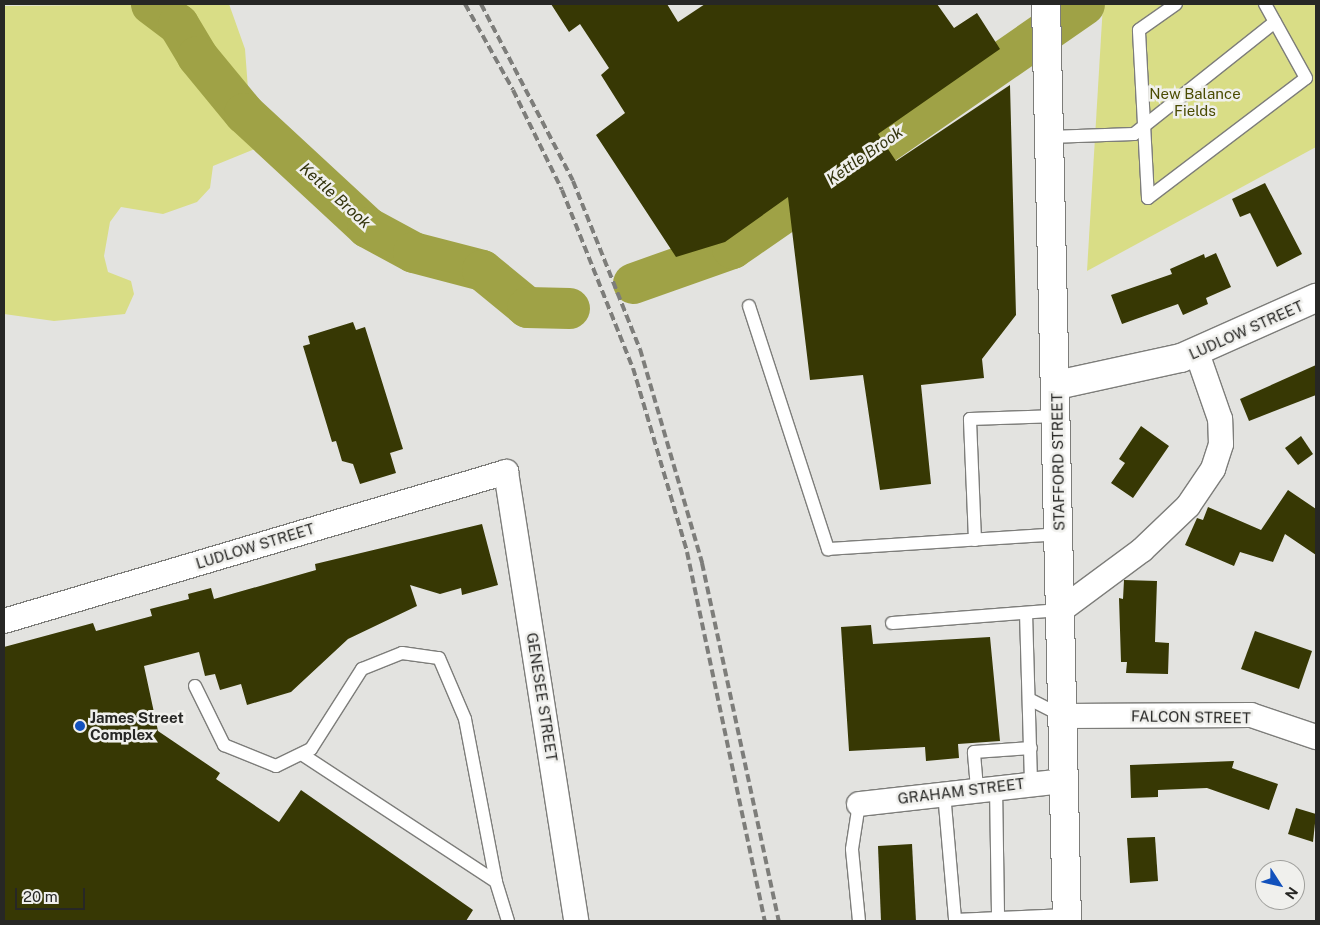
<!DOCTYPE html>
<html>
<head>
<meta charset="utf-8">
<style>
	body { margin:0 }
	#map { position:relative; width:1320px; height:925px; overflow:hidden; background:#e3e3e0; font-family:"Public Sans",sans-serif }
	div>[style] { position:absolute }
	.green>* { inset:0; background:#d9dd86 }
	.river>* { height:41px; margin:-20.5px; padding:0 20.5px; transform-origin:20.5px; border-radius:20.5px; background:#9fa246 }
	.building>* { inset:0; background:#373804 }
	.roads { filter:drop-shadow(1px 0 #7d7d7a) drop-shadow(-1px 0 #7d7d7a) drop-shadow(0 1px #7d7d7a) drop-shadow(0 -1px #7d7d7a) }
	.lane>* { height:12px; margin:-6px; padding:0 6px; transform-origin:6px; border-radius:6px; background:#fff }
	.street>* { height:24px; margin:-12px; padding:0 12px; transform-origin:12px; border-radius:12px; background:#fff }
	.secondary>* { height:28px; margin:-14px; padding:0 14px; transform-origin:14px; border-radius:14px; background:#fff }
	.rail>* { height:4px; margin-top:-2px; transform-origin:0; background:repeating-linear-gradient(90deg,#7d7d7a 0 8px,transparent 0 12px) }
	.dots>* { width:14px; height:14px; translate:-50% -50%; box-sizing:border-box; border:2px solid #f0f0ed; border-radius:50% }
	span { translate:-50% -50%; white-space:nowrap; text-align:center; line-height:1.15; -webkit-text-stroke:5px #f0f0ed; paint-order:stroke }
	.park-label { font-size:15px; color:#4a4b01 }
	.street-label { font-size:15px; color:#272725 }
	.poi-label { font-size:15px; color:#272725; font-weight:700 }
	.left { translate:0 -50%; text-align:left }
	.water-label { font-size:16px; color:#33340d; font-style:italic }
	.frame { position:absolute; inset:0; border:5px solid #272725; pointer-events:none }
	.north { position:absolute; left:1255px; top:860px; width:50px; height:50px; box-sizing:border-box; background:#f0f0ed; border:1px solid #a0a09d; border-radius:50%; rotate:125deg; font-size:14px; font-weight:700; line-height:20px; text-align:center; color:#272725 }
	.north::after { content:''; display:block; margin:auto; width:18px; height:22px; background:#1251bc; clip-path:polygon(50% 0,100% 100%,50% 72%,0 100%) }
	.scale { position:absolute; left:15px; top:888px; width:70px; height:22px; box-sizing:border-box; border:2px solid #272725; border-top:0; padding-left:6px; font-size:15px; line-height:18px; white-space:nowrap; color:#272725; -webkit-text-stroke:4px #f0f0ed; paint-order:stroke }
</style>
</head>
<body>
<div id="map">
	<div class="green">
		<div style="clip-path:polygon(229px 4px,245px 49px,248px 89px,261px 115px,257px 148px,213px 166px,210px 188px,197px 202px,163px 214px,121px 207px,110px 222px,104px 256px,108px 272px,131px 281px,134px 294px,125px 314px,54px 321px,4px 314px,4px 6px)"></div>
		<div style="clip-path:polygon(1103px 4px,1316px 4px,1316px 147px,1087px 271px)"></div>
	</div>
	<div class="river">
		<div style="left:151px;top:4px;width:34px;rotate:37deg"></div>
		<div style="left:178px;top:24px;width:37px;rotate:59deg"></div>
		<div style="left:197px;top:56px;width:74px;rotate:50.5deg"></div>
		<div style="left:244px;top:113px;width:168px;rotate:42.8deg"></div>
		<div style="left:367px;top:227px;width:52px;rotate:28.5deg"></div>
		<div style="left:413px;top:252px;width:71px;rotate:14.6deg"></div>
		<div style="left:482px;top:270px;width:58px;rotate:39.4deg"></div>
		<div style="left:527px;top:307px;width:42px;rotate:1.4deg"></div>
		<div style="left:633px;top:283px;width:105px;rotate:-19.5deg"></div>
		<div style="left:732px;top:248px;width:428px;rotate:-34.7deg"></div>
	</div>
	<div class="building">
		<div style="clip-path:polygon(551px 4px,667px 4px,678px 22px,705px 4px,937px 4px,954px 28px,977px 13px,1000px 49px,878px 134px,896px 161px,1010px 85px,1016px 315px,982px 359px,984px 378px,921px 385px,931px 484px,880px 490px,863px 375px,810px 380px,788px 197px,725px 242px,676px 257px,596px 135px,625px 113px,601px 75px,609px 68px,580px 24px,569px 32px)"></div>
		<div style="clip-path:polygon(1265px 183px,1302px 254px,1277px 267px,1250px 213px,1240px 217px,1232px 199px)"></div>
		<div style="clip-path:polygon(1216px 253px,1231px 287px,1206px 298px,1208px 304px,1183px 315px,1178px 304px,1122px 324px,1111px 295px,1172px 274px,1170px 269px,1204px 254px,1205px 258px)"></div>
		<div style="clip-path:polygon(353px 322px,356px 330px,365px 327px,403px 449px,390px 453px,396px 473px,360px 484px,353px 464px,342px 461px,336px 441px,332px 442px,303px 346px,310px 344px,308px 336px)"></div>
		<div style="clip-path:polygon(1316px 365px,1316px 395px,1249px 421px,1240px 399px)"></div>
		<div style="clip-path:polygon(1141px 426px,1169px 446px,1133px 498px,1111px 483px,1125px 463px,1119px 459px)"></div>
		<div style="clip-path:polygon(1301px 436px,1313px 454px,1298px 465px,1285px 448px)"></div>
		<div style="clip-path:polygon(1288px 490px,1316px 509px,1316px 555px,1285px 534px,1273px 562px,1240px 552px,1234px 566px,1185px 545px,1197px 518px,1203px 520px,1208px 507px,1261px 530px)"></div>
		<div style="clip-path:polygon(482px 524px,498px 585px,462px 595px,461px 588px,440px 594px,410px 585px,417px 606px,348px 639px,291px 692px,247px 705px,241px 684px,220px 690px,215px 674px,205px 676px,199px 652px,144px 666px,158px 731px,220px 773px,216px 779px,279px 822px,301px 790px,473px 910px,466px 921px,4px 921px,4px 647px,93px 623px,96px 631px,152px 616px,150px 609px,189px 599px,188px 594px,211px 588px,214px 599px,316px 570px,315px 564px)"></div>
		<div style="clip-path:polygon(1124px 580px,1157px 581px,1155px 642px,1169px 643px,1168px 674px,1126px 673px,1127px 662px,1121px 662px,1119px 598px,1123px 599px)"></div>
		<div style="clip-path:polygon(871px 625px,873px 644px,990px 637px,1000px 741px,958px 744px,959px 758px,926px 761px,925px 747px,849px 751px,841px 627px)"></div>
		<div style="clip-path:polygon(1255px 631px,1312px 651px,1299px 689px,1241px 669px)"></div>
		<div style="clip-path:polygon(1234px 761px,1232px 768px,1278px 784px,1269px 810px,1207px 788px,1158px 790px,1158px 797px,1131px 798px,1130px 765px)"></div>
		<div style="clip-path:polygon(1296px 808px,1316px 814px,1313px 842px,1288px 834px)"></div>
		<div style="clip-path:polygon(1155px 837px,1158px 881px,1130px 883px,1127px 838px)"></div>
		<div style="clip-path:polygon(912px 844px,916px 921px,881px 921px,878px 846px)"></div>
	</div>
	<div class="roads">
		<div class="lane">
			<div style="left:1049px;top:137px;width:85px;rotate:-2deg"></div>
			<div style="left:1134px;top:134px;width:180px;rotate:-38.5deg"></div>
			<div style="left:1148px;top:198px;width:198px;rotate:-37.2deg"></div>
			<div style="left:1306px;top:78px;width:85px;rotate:-119deg"></div>
			<div style="left:1148px;top:198px;width:168px;rotate:-93.1deg"></div>
			<div style="left:1139px;top:30px;width:45px;rotate:-35.1deg"></div>
			<div style="left:749px;top:306px;width:256px;rotate:72deg"></div>
			<div style="left:828px;top:549px;width:232px;rotate:-3.7deg"></div>
			<div style="left:975px;top:540px;width:121px;rotate:-92.4deg"></div>
			<div style="left:970px;top:419px;width:88px;rotate:-2deg"></div>
			<div style="left:1026px;top:613px;width:170px;rotate:88.3deg"></div>
			<div style="left:892px;top:623px;width:169px;rotate:-4.4deg"></div>
			<div style="left:195px;top:686px;width:66px;rotate:63.8deg"></div>
			<div style="left:224px;top:745px;width:56px;rotate:22deg"></div>
			<div style="left:276px;top:766px;width:39px;rotate:-26deg"></div>
			<div style="left:311px;top:749px;width:95px;rotate:-57.5deg"></div>
			<div style="left:362px;top:669px;width:43px;rotate:-21.8deg"></div>
			<div style="left:402px;top:653px;width:37px;rotate:8deg"></div>
			<div style="left:439px;top:658px;width:66px;rotate:66.9deg"></div>
			<div style="left:465px;top:719px;width:166px;rotate:79.2deg"></div>
			<div style="left:496px;top:882px;width:41px;rotate:72.9deg"></div>
			<div style="left:1029px;top:699px;width:38px;rotate:27deg"></div>
			<div style="left:303px;top:755px;width:231px;rotate:33.3deg"></div>
			<div style="left:996px;top:786px;width:132px;rotate:89.1deg"></div>
			<div style="left:977px;top:788px;width:36px;rotate:-95deg"></div>
			<div style="left:974px;top:752px;width:57px;rotate:-4deg"></div>
			<div style="left:944px;top:793px;width:127px;rotate:85deg"></div>
			<div style="left:955px;top:920px;width:112px;rotate:-2.6deg"></div>
			<div style="left:859px;top:921px;width:72px;rotate:-95.6deg"></div>
			<div style="left:852px;top:849px;width:46px;rotate:-81.2deg"></div>
		</div>
		<div class="street">
			<div style="left:1061px;top:610px;width:101px;rotate:-36.5deg"></div>
			<div style="left:1142px;top:550px;width:64px;rotate:-43.7deg"></div>
			<div style="left:1188px;top:506px;width:45px;rotate:-56deg"></div>
			<div style="left:1213px;top:469px;width:26px;rotate:-72deg"></div>
			<div style="left:1221px;top:444px;width:25px;rotate:-92deg"></div>
			<div style="left:1220px;top:419px;width:70px;rotate:-109.2deg"></div>
			<div style="left:4px;top:621px;width:524px;rotate:-16.53deg"></div>
			<div style="left:506px;top:472px;width:454px;rotate:81.1deg"></div>
			<div style="left:1063px;top:716px;width:188px;rotate:-0.3deg"></div>
			<div style="left:1251px;top:715px;width:69px;rotate:18.7deg"></div>
			<div style="left:859px;top:804px;width:206px;rotate:-6.4deg"></div>
		</div>
		<div class="secondary">
			<div style="left:1046px;top:4px;width:917px;rotate:88.69deg"></div>
			<div style="left:1057px;top:385px;width:127px;rotate:-12.3deg"></div>
			<div style="left:1181px;top:358px;width:148px;rotate:-24deg"></div>
		</div>
	</div>
	<div class="rail">
		<div style="left:465px;top:4px;width:98px;rotate:60.8deg"></div>
		<div style="left:513px;top:90px;width:111px;rotate:63.9deg"></div>
		<div style="left:562px;top:190px;width:192px;rotate:68.3deg"></div>
		<div style="left:633px;top:368px;width:192px;rotate:73.6deg"></div>
		<div style="left:687px;top:552px;width:377px;rotate:78.1deg"></div>
		<div style="left:481px;top:4px;width:199px;rotate:62.5deg"></div>
		<div style="left:573px;top:181px;width:181px;rotate:68.3deg"></div>
		<div style="left:640px;top:349px;width:223px;rotate:73.8deg"></div>
		<div style="left:702px;top:563px;width:366px;rotate:77.9deg"></div>
	</div>
	<div class="dots">
		<div style="left:80px;top:726px;background:#1251bc"></div>
	</div>
	<div class="park-label">
		<span style="left:1195px;top:102px">New Balance<br>Fields</span>
	</div>
	<div class="street-label">
		<span style="left:1246px;top:330px;rotate:-24deg">LUDLOW STREET</span>
		<span style="left:1058px;top:462px;rotate:-91deg">STAFFORD STREET</span>
		<span style="left:255px;top:546px;rotate:-17deg">LUDLOW STREET</span>
		<span style="left:542px;top:697px;rotate:81deg">GENESEE STREET</span>
		<span style="left:1191px;top:717px;rotate:1deg">FALCON STREET</span>
		<span style="left:961px;top:791px;rotate:-7deg">GRAHAM STREET</span>
	</div>
	<div class="poi-label">
		<span class="left" style="left:90px;top:726px">James Street<br>Complex</span>
	</div>
	<div class="water-label">
		<span style="left:865px;top:156px;rotate:-35deg">Kettle Brook</span>
		<span style="left:335px;top:196px;rotate:42deg">Kettle Brook</span>
	</div>
	<div class="frame"></div>
	<div class="north">N</div>
	<div class="scale">20 m</div>
</div>
</body>
</html>
